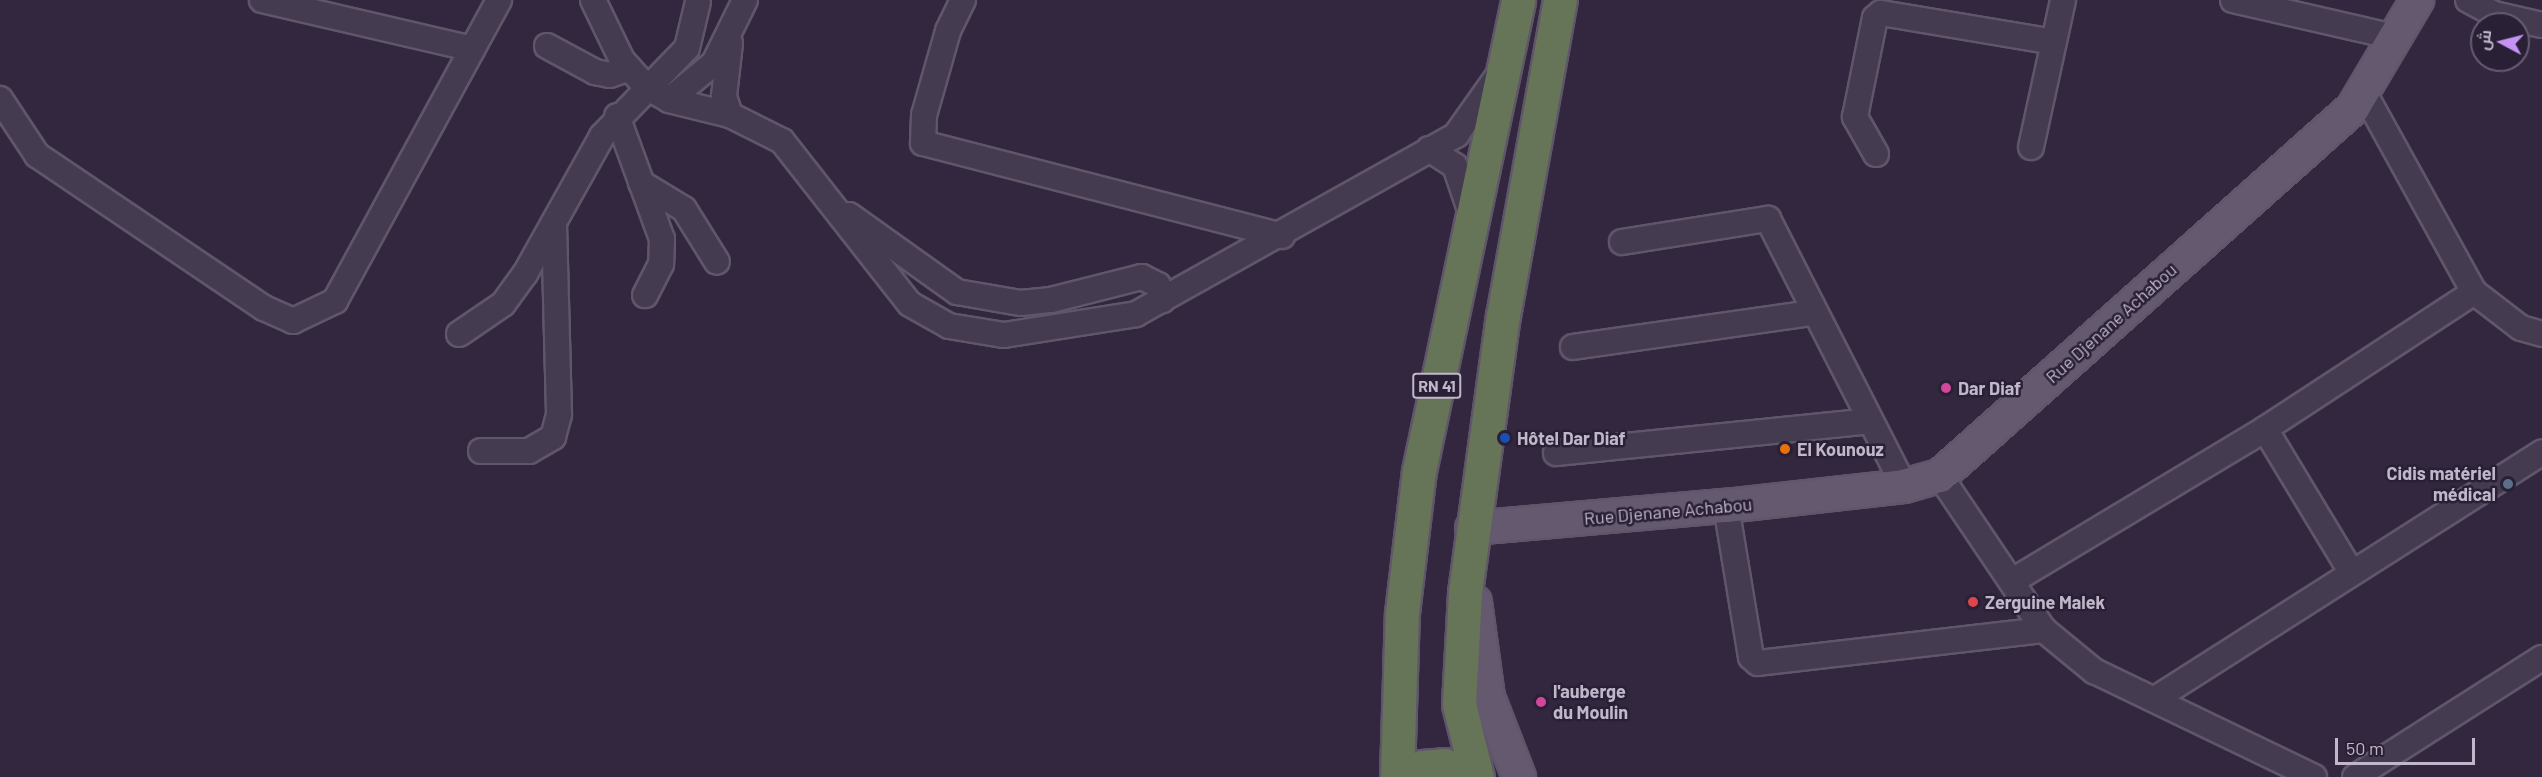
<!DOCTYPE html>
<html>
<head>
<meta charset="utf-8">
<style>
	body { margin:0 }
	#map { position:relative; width:2542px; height:777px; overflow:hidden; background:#332740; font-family:Barlow,Cairo,sans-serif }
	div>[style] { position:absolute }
	.roads { filter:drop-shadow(2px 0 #60566a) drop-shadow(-2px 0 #60566a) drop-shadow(0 2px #60566a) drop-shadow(0 -2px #60566a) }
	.minor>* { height:24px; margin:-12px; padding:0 12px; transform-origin:12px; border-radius:12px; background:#453b50 }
	.major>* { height:32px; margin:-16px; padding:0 16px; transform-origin:16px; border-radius:16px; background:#64596f }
	.highway>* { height:33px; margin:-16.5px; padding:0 16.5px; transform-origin:16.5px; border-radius:16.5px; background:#667558 }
	.dots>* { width:16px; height:16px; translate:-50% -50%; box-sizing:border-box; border:3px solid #2a2035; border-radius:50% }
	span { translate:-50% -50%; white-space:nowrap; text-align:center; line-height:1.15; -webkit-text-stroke:5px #2a2035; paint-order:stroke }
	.shield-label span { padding:2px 4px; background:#2a2035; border:2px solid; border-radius:4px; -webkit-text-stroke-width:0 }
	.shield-label { font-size:16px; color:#c1b7ca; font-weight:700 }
	.street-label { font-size:18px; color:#c1b7ca }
	.poi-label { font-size:18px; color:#c1b7ca; font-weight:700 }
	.left { translate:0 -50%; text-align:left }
	.right { translate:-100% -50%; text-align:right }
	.north { position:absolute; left:2470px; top:12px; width:60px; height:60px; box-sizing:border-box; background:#2a2035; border:2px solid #665c71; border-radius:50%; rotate:277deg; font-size:16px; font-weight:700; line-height:24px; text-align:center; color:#c1b7ca }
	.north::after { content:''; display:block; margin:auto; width:21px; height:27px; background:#c593f4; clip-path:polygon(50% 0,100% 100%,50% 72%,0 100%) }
	.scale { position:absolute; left:2335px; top:738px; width:140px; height:27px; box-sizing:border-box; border:3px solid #c1b7ca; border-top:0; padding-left:8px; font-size:18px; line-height:21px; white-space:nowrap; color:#c1b7ca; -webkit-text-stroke:4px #2a2035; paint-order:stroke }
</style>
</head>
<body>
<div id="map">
	<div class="roads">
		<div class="minor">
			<div style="left:262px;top:0;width:216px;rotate:13.1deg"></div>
			<div style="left:593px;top:0;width:67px;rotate:64.2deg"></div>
			<div style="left:622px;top:60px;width:36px;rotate:48deg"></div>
			<div style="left:646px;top:87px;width:26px;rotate:29deg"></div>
			<div style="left:669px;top:100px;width:63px;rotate:13.8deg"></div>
			<div style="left:730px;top:115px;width:58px;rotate:26.6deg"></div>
			<div style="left:782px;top:141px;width:207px;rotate:51.9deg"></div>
			<div style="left:910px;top:304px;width:45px;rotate:29.4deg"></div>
			<div style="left:949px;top:326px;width:56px;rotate:9.3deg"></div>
			<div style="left:1004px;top:335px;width:134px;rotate:-9deg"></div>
			<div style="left:1136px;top:314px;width:367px;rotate:-29.2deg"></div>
			<div style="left:1456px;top:135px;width:72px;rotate:-54.6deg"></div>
			<div style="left:963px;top:0;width:34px;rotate:116deg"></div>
			<div style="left:948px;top:31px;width:87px;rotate:105.9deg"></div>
			<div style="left:924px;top:115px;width:28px;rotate:92deg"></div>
			<div style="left:923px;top:143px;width:371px;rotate:14.5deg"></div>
			<div style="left:2233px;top:0;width:165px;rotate:12.9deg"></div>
			<div style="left:2468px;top:0;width:30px;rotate:28deg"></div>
			<div style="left:2494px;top:14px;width:49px;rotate:12.9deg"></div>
			<div style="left:547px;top:46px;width:55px;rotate:28.4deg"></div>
			<div style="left:595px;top:72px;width:15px;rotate:11deg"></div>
			<div style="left:610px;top:75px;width:20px;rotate:-20deg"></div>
			<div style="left:2363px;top:91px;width:230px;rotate:61.1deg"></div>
			<div style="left:2474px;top:292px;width:59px;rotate:37.5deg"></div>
			<div style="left:2521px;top:328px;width:22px;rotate:16deg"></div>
			<div style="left:0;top:99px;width:67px;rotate:56.5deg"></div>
			<div style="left:37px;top:155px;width:274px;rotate:34deg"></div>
			<div style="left:264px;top:308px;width:32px;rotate:24deg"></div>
			<div style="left:293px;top:321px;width:47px;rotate:-25.5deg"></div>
			<div style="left:335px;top:301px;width:343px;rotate:-61.4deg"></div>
			<div style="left:669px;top:100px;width:58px;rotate:-39.4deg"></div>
			<div style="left:714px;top:63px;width:70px;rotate:-63.8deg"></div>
			<div style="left:730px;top:115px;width:20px;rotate:-108deg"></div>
			<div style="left:724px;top:96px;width:53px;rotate:-83.5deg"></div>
			<div style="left:617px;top:116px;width:131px;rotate:69.9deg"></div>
			<div style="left:662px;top:239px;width:25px;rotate:92deg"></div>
			<div style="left:661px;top:264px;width:35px;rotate:117deg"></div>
			<div style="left:2031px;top:147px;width:150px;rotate:-77.7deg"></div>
			<div style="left:1429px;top:149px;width:31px;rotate:33deg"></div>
			<div style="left:1455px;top:166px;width:53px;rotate:71.2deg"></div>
			<div style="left:1876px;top:154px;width:43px;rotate:-119.6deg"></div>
			<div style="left:1855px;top:117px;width:101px;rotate:-78.6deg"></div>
			<div style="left:1875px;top:18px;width:8px;rotate:-40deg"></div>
			<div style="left:1881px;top:13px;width:175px;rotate:9.5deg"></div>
			<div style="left:641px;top:183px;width:50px;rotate:31.2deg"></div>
			<div style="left:684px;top:209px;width:62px;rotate:58.1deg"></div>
			<div style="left:849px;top:215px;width:133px;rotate:35.5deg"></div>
			<div style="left:957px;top:292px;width:65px;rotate:9.8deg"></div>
			<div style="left:1021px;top:303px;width:30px;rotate:-6deg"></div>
			<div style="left:1051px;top:300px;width:94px;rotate:-14.2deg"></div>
			<div style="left:1142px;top:277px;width:18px;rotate:27deg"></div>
			<div style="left:1158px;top:285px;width:16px;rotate:75deg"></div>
			<div style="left:1622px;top:242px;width:148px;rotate:-9deg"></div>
			<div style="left:1768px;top:219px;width:300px;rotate:63deg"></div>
			<div style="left:459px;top:334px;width:53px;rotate:-34.3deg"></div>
			<div style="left:503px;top:304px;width:37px;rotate:-54deg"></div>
			<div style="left:525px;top:274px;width:158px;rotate:-60.8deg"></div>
			<div style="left:602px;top:136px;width:122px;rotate:-46deg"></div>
			<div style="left:687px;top:48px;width:47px;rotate:-76.6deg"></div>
			<div style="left:1573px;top:347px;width:242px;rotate:-8.1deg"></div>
			<div style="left:2265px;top:429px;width:168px;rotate:58.9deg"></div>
			<div style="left:481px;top:451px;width:48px"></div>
			<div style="left:529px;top:451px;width:28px;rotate:-30deg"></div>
			<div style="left:553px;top:437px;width:24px;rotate:-75deg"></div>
			<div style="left:559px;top:414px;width:191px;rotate:-91.5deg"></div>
			<div style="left:1556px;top:453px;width:315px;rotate:-5.8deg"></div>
			<div style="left:1940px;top:476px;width:186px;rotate:56deg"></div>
			<div style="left:2044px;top:630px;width:65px;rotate:39.4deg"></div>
			<div style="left:2094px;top:671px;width:244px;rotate:25.7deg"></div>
			<div style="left:1726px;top:506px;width:153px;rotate:80.6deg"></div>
			<div style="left:1751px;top:657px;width:9px;rotate:41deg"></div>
			<div style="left:1758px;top:663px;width:288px;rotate:-6.6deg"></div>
			<div style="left:2014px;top:580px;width:293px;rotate:-31deg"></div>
			<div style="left:2265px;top:429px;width:250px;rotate:-33.2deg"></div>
			<div style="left:2155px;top:699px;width:459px;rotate:-32.5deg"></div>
			<div style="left:2355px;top:777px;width:222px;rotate:-32.5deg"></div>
		</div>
		<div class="major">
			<div style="left:1472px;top:528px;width:255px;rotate:-5deg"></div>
			<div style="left:1726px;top:506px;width:179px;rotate:-6.4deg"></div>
			<div style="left:1904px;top:486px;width:37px;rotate:-16deg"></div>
			<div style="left:1940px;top:476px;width:553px;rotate:-41.7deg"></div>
			<div style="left:2353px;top:108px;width:126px;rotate:-59.3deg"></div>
			<div style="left:1475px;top:602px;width:96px;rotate:82.2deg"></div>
			<div style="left:1488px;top:697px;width:86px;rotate:68.8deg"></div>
		</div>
		<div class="highway">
			<div style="left:1397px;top:777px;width:164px;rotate:-88.3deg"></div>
			<div style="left:1402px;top:613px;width:143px;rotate:-83.2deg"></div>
			<div style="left:1419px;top:471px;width:481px;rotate:-78.1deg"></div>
			<div style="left:1405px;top:777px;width:20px;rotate:-30deg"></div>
			<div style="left:1422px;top:767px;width:22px;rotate:-5deg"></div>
			<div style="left:1444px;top:765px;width:30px;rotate:23deg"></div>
			<div style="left:1477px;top:777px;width:75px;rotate:-103.9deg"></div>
			<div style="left:1459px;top:704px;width:112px;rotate:-86.9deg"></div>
			<div style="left:1465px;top:592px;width:279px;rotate:-82.2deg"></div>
			<div style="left:1503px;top:316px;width:321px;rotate:-79.8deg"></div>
		</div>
	</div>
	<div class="dots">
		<div style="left:1946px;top:388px;background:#d1479c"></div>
		<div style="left:1505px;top:438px;background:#1a4fb4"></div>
		<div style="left:1785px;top:449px;background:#e8710a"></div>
		<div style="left:2508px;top:484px;background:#5c6f8a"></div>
		<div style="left:1973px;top:602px;background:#e0444e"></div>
		<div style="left:1541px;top:702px;background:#d1479c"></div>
	</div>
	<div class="shield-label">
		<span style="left:1437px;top:386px">RN 41</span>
	</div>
	<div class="street-label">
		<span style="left:2111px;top:323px;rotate:-42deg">Rue Djenane Achabou</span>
		<span style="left:1668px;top:511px;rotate:-5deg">Rue Djenane Achabou</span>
	</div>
	<div class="poi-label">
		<span class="left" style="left:1958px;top:388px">Dar Diaf</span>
		<span class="left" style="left:1517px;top:438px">Hôtel Dar Diaf</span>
		<span class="left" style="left:1797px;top:449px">El Kounouz</span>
		<span class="right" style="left:2496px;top:484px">Cidis matériel<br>médical</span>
		<span class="left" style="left:1985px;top:602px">Zerguine Malek</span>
		<span class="left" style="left:1553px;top:702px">l'auberge<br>du Moulin</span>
	</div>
	<div class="north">ش</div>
	<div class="scale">50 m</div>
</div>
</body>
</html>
